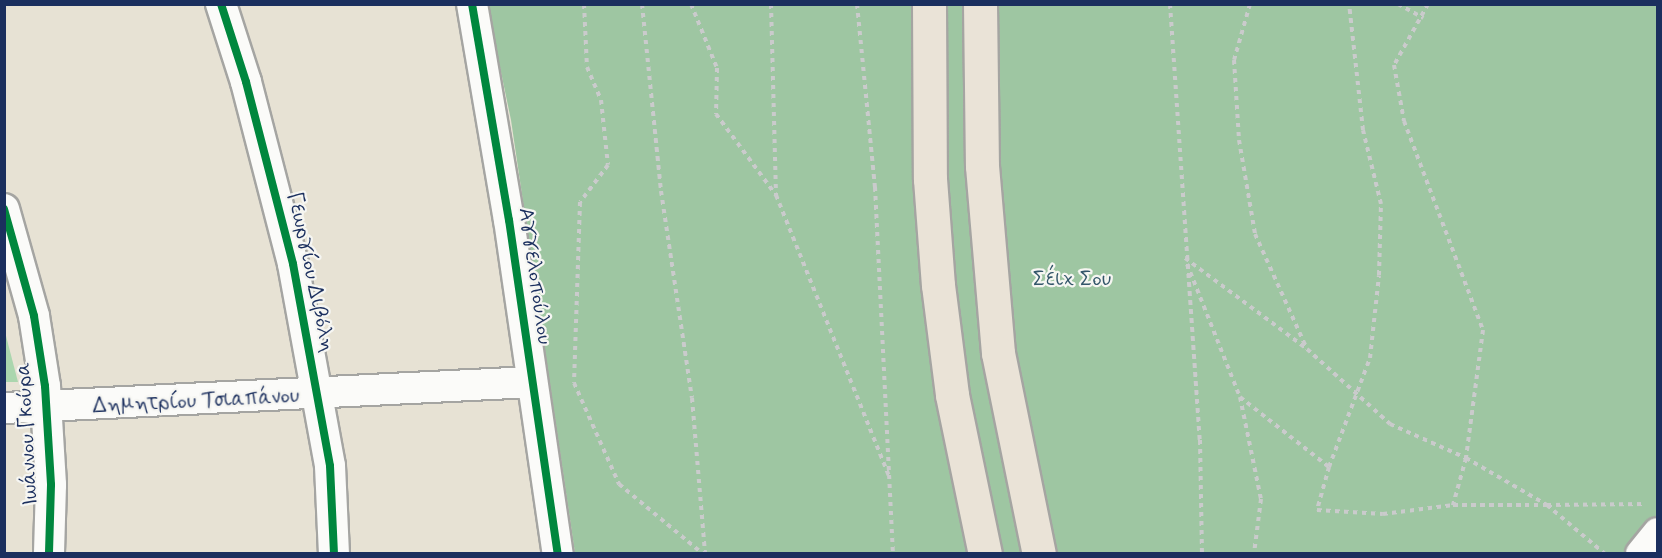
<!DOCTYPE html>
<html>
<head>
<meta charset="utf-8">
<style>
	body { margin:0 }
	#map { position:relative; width:1662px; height:558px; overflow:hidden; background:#e7e2d4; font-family:Mynerve,sans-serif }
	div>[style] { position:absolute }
	.green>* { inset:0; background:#abd6ae }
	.forest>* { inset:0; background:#9ec6a2 }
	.path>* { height:4px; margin-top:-2px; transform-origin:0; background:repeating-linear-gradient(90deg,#cacbcc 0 4.5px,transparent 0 9px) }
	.roads { filter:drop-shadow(2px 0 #a5a5a2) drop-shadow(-2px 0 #a5a5a2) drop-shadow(0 2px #a5a5a2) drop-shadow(0 -2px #a5a5a2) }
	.street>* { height:30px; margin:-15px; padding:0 15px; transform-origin:15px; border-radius:15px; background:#fbfbf9 }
	.highway>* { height:33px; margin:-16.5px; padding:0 16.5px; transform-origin:16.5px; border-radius:16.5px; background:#eae3d7 }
	.cycleway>* { height:8px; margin:-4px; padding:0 4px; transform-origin:4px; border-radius:4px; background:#00873e }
	span { translate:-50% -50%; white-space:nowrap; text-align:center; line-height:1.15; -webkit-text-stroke:4.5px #f6f6f2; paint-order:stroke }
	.street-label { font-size:21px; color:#1b2f5e }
	.park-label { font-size:21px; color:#33566a }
	.frame { position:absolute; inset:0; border:6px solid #1b2f5e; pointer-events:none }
</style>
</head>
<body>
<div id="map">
	<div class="green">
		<div style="clip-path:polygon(4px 332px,5px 332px,18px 382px,5px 382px)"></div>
	</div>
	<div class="forest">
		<div style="clip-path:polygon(487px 5px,1657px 5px,1657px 553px,575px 553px,511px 120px)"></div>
	</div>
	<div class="path">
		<div style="left:584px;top:4px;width:63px;rotate:87.3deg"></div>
		<div style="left:587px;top:67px;width:36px;rotate:67deg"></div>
		<div style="left:601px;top:100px;width:65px;rotate:83.9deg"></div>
		<div style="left:608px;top:165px;width:46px;rotate:127.1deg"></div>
		<div style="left:580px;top:202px;width:181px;rotate:91.9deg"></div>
		<div style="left:574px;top:383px;width:111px;rotate:66deg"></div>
		<div style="left:619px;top:484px;width:109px;rotate:39.8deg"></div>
		<div style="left:642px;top:4px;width:188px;rotate:84.2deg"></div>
		<div style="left:661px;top:191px;width:209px;rotate:81.5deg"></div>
		<div style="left:692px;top:398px;width:157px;rotate:85.2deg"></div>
		<div style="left:691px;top:4px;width:69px;rotate:67.9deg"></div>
		<div style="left:717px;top:68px;width:46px;rotate:91.2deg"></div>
		<div style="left:716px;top:114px;width:101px;rotate:53.5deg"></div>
		<div style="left:771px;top:4px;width:191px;rotate:88.5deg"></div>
		<div style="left:776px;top:195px;width:305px;rotate:68.1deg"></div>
		<div style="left:857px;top:4px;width:184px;rotate:84.4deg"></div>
		<div style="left:875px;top:187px;width:367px;rotate:87.2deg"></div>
		<div style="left:1170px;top:4px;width:437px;rotate:86.1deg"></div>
		<div style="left:1200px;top:440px;width:114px;rotate:89deg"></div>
		<div style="left:1250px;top:4px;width:58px;rotate:105.9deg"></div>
		<div style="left:1234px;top:60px;width:80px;rotate:86.4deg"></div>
		<div style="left:1239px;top:140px;width:95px;rotate:80.3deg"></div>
		<div style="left:1255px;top:234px;width:126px;rotate:65.7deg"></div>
		<div style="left:1307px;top:349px;width:112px;rotate:42.1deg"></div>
		<div style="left:1390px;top:424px;width:83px;rotate:24.1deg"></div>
		<div style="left:1466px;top:458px;width:94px;rotate:30.1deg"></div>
		<div style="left:1547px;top:505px;width:98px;rotate:-0.6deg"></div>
		<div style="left:1398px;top:4px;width:29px;rotate:29deg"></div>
		<div style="left:1428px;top:4px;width:70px;rotate:119.1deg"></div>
		<div style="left:1394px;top:65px;width:57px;rotate:79.9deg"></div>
		<div style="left:1404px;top:121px;width:223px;rotate:69.3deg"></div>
		<div style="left:1483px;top:330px;width:129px;rotate:97.6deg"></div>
		<div style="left:1466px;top:458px;width:49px;rotate:105.5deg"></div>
		<div style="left:1185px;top:258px;width:152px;rotate:36.7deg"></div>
		<div style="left:1187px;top:264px;width:143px;rotate:68.3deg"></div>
		<div style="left:1240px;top:397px;width:104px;rotate:78.4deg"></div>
		<div style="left:1261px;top:499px;width:55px;rotate:97.3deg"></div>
		<div style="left:1240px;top:397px;width:113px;rotate:38.2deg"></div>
		<div style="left:1329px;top:467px;width:45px;rotate:105.6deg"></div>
		<div style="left:1317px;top:510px;width:66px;rotate:3.5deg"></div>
		<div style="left:1383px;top:514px;width:71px;rotate:-7.3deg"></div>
		<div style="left:1453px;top:505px;width:94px"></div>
		<div style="left:1547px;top:505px;width:76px;rotate:40.2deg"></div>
		<div style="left:1329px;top:467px;width:116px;rotate:-69.4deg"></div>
		<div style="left:1370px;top:358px;width:83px;rotate:-83.8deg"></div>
		<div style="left:1379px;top:275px;width:71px;rotate:-88.4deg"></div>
		<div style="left:1381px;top:204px;width:76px;rotate:-103.7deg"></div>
		<div style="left:1363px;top:130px;width:127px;rotate:-96.3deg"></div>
	</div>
	<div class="roads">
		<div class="street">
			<div style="left:221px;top:4px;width:82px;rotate:72.2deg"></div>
			<div style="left:246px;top:82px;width:188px;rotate:75.5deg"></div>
			<div style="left:293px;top:264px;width:205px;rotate:79.6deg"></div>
			<div style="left:330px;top:466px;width:88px;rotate:87.4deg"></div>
			<div style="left:472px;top:4px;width:219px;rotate:80.3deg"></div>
			<div style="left:509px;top:220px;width:338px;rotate:81.7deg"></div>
			<div style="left:4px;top:209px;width:111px;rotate:74.3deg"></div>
			<div style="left:34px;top:316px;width:71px;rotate:81.1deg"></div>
			<div style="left:45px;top:386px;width:99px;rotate:86.5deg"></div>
			<div style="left:51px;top:485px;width:69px;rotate:91.7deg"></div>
			<div style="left:4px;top:408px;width:529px;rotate:-2.82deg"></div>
			<div style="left:1641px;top:554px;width:27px;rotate:-51deg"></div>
		</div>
		<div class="highway">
			<div style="left:929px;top:4px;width:175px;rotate:89.7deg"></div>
			<div style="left:930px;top:179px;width:106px;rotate:85.7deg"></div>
			<div style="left:938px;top:285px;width:111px;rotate:82.7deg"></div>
			<div style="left:952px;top:395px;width:162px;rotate:78.3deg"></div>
			<div style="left:980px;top:4px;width:162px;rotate:89.3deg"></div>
			<div style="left:982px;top:166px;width:188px;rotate:85.1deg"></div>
			<div style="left:998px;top:353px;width:205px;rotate:78.5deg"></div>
		</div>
	</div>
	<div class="cycleway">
		<div style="left:221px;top:4px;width:82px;rotate:72.2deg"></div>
		<div style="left:246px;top:82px;width:188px;rotate:75.5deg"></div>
		<div style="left:293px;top:264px;width:205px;rotate:79.6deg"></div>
		<div style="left:330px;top:466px;width:88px;rotate:87.4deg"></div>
		<div style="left:472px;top:4px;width:219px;rotate:80.3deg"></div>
		<div style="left:509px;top:220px;width:338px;rotate:81.7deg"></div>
		<div style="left:4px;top:209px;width:111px;rotate:74.3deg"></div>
		<div style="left:34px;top:316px;width:71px;rotate:81.1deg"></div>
		<div style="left:45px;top:386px;width:99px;rotate:86.5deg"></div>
		<div style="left:51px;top:485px;width:69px;rotate:91.7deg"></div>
	</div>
	<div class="street-label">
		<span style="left:311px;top:272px;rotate:78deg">Γεωργίου Διβόλη</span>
		<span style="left:535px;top:276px;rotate:82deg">Αγγελοπούλου</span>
		<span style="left:196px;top:401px;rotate:-3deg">Δημητρίου Τσιαπάνου</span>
		<span style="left:27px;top:434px;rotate:-93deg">Ιωάννου Γκούρα</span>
	</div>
	<div class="park-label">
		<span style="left:1072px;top:279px">Σέιχ Σου</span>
	</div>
	<div class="frame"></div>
</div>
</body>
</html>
